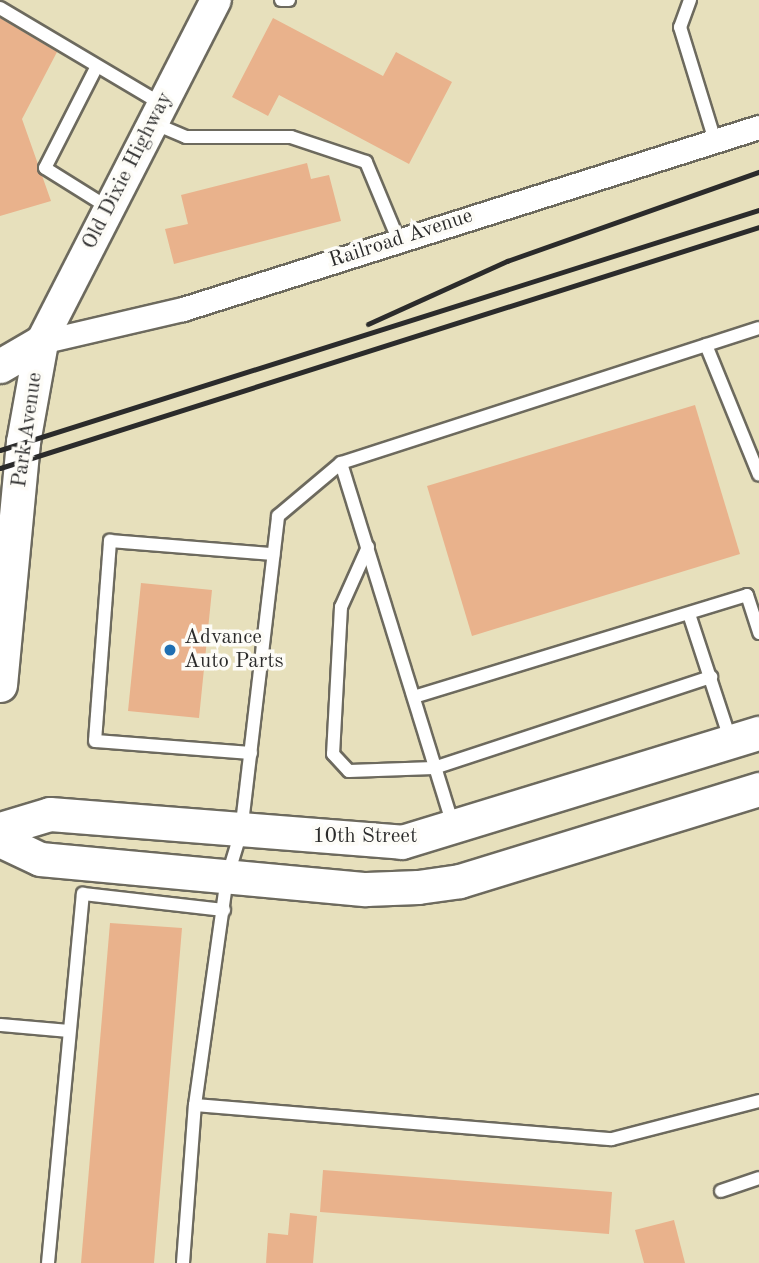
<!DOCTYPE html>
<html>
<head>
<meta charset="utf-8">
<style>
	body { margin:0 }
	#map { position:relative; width:759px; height:1263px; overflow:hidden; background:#e7e0bc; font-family:"Old Standard TT",serif }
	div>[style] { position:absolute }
	.building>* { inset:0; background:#e9b28c }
	.roads { filter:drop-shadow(2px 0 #6d6a5e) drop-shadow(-2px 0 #6d6a5e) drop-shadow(0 2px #6d6a5e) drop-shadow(0 -2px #6d6a5e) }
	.service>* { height:12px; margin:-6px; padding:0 6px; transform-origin:6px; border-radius:6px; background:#fff }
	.minor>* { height:23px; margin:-11.5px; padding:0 11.5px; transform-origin:11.5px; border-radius:11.5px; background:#fff }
	.tertiary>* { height:30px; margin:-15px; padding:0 15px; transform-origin:15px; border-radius:15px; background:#fff }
	.secondary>* { height:33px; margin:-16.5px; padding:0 16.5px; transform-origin:16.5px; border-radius:16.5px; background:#fff }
	.rail>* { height:5px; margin:-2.5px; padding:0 2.5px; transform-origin:2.5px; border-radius:2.5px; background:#2b2b2b }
	.dots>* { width:19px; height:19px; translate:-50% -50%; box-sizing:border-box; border:4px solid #fdfcf7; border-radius:50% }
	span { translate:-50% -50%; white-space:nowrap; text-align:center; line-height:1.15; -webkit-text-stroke:7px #fdfcf7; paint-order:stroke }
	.street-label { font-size:21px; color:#2b2b2b }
	.poi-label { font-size:21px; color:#2b2b2b }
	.left { translate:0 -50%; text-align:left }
</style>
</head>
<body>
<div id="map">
	<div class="building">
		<div style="clip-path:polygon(0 18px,57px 52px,22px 119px,51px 201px,0 216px)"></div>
		<div style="clip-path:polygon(273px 18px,383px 76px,396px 52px,452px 82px,409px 164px,279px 95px,268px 116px,232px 97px)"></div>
		<div style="clip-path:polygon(307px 163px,311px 179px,329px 175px,341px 221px,174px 264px,165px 229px,188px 224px,181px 195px)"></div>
		<div style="clip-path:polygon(695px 405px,740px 554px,472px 636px,427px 486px)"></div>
		<div style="clip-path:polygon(141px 583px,212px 590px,199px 718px,128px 711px)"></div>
		<div style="clip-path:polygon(110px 923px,182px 928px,154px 1263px,81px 1263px)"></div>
		<div style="clip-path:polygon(323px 1170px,612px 1192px,609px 1234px,320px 1212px)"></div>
		<div style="clip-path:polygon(290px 1213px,317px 1216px,313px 1263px,266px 1263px,268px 1233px,288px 1235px)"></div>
		<div style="clip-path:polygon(674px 1220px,685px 1263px,644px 1263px,635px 1230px)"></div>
	</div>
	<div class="roads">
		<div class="service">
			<div style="left:281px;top:0;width:8px"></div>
			<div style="left:690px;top:0;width:29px;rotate:110deg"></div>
			<div style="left:680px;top:27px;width:119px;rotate:72.9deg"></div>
			<div style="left:0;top:8px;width:188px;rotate:30.7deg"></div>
			<div style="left:96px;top:68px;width:112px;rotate:117deg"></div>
			<div style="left:45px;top:168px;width:75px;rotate:32deg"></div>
			<div style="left:153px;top:123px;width:36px;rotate:23deg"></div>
			<div style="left:186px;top:137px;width:105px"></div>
			<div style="left:291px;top:137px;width:79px;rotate:18.4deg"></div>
			<div style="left:366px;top:162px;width:83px;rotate:67.4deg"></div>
			<div style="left:706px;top:345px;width:140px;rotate:67.8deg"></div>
			<div style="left:368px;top:547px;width:66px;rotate:114.2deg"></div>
			<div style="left:341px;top:607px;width:147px;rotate:93.1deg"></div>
			<div style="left:333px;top:754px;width:23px;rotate:47deg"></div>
			<div style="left:349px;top:771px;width:85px;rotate:-2deg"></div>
			<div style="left:434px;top:768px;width:292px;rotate:-18.2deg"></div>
			<div style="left:690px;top:617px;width:128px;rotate:71.8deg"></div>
			<div style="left:417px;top:696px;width:345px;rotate:-17deg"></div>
			<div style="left:747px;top:595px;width:40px;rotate:72deg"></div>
			<div style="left:251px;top:753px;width:156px;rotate:-175.6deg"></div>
			<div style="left:95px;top:741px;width:201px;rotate:-85.7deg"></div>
			<div style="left:110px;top:541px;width:164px;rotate:4.6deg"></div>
			<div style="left:453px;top:825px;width:379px;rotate:-107.2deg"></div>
			<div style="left:341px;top:463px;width:439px;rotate:-17.9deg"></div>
			<div style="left:0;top:1025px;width:69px;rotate:5deg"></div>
			<div style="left:195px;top:1105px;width:418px;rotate:4.7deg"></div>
			<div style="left:612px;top:1139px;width:152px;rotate:-14.5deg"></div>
			<div style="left:721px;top:1191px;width:40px;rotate:-18.9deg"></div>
			<div style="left:48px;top:1263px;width:371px;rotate:-84.6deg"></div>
			<div style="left:83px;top:894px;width:142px;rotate:6.5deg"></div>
			<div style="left:183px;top:1263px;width:158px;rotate:-85.7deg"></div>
			<div style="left:195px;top:1105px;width:229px;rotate:-82deg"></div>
			<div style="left:227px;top:878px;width:48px;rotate:-73.1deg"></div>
			<div style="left:241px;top:832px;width:318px;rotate:-83.3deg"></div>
			<div style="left:278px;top:516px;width:82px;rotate:-40.1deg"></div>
		</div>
		<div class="minor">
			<div style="left:41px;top:342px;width:146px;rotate:-13.1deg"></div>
			<div style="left:183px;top:309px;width:604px;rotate:-17.54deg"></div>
		</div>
		<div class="tertiary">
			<div style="left:41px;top:342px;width:384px;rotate:-62.9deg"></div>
		</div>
		<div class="secondary">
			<div style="left:0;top:366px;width:48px;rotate:-30.3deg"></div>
			<div style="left:0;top:685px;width:244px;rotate:-84.6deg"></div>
			<div style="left:23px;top:442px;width:102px;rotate:-79.8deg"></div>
			<div style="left:0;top:829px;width:52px;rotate:-16.7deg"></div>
			<div style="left:50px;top:814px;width:353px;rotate:4.5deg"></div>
			<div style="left:402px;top:842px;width:373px;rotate:-17deg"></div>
			<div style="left:0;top:840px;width:44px;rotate:25.4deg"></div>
			<div style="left:40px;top:859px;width:327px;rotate:5.3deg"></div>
			<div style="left:366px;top:889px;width:52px;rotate:-2.2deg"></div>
			<div style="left:418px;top:887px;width:42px;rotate:-8.1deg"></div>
			<div style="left:460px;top:881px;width:313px;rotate:-17.1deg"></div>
		</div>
	</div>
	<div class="rail">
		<div style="left:368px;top:324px;width:153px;rotate:-24.4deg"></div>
		<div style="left:507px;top:261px;width:267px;rotate:-19.5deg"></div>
		<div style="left:0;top:450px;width:796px;rotate:-17.55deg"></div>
		<div style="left:0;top:468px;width:796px;rotate:-17.62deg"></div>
	</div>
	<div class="dots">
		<div style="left:170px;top:650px;background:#1f6fb2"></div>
	</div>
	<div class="street-label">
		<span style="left:128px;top:171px;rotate:-63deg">Old Dixie Highway</span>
		<span style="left:401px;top:239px;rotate:-18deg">Railroad Avenue</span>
		<span style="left:28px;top:430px;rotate:-82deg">Park Avenue</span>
		<span style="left:365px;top:837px">10th Street</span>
	</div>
	<div class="poi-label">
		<span class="left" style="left:184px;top:650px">Advance<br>Auto Parts</span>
	</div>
</div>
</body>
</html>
